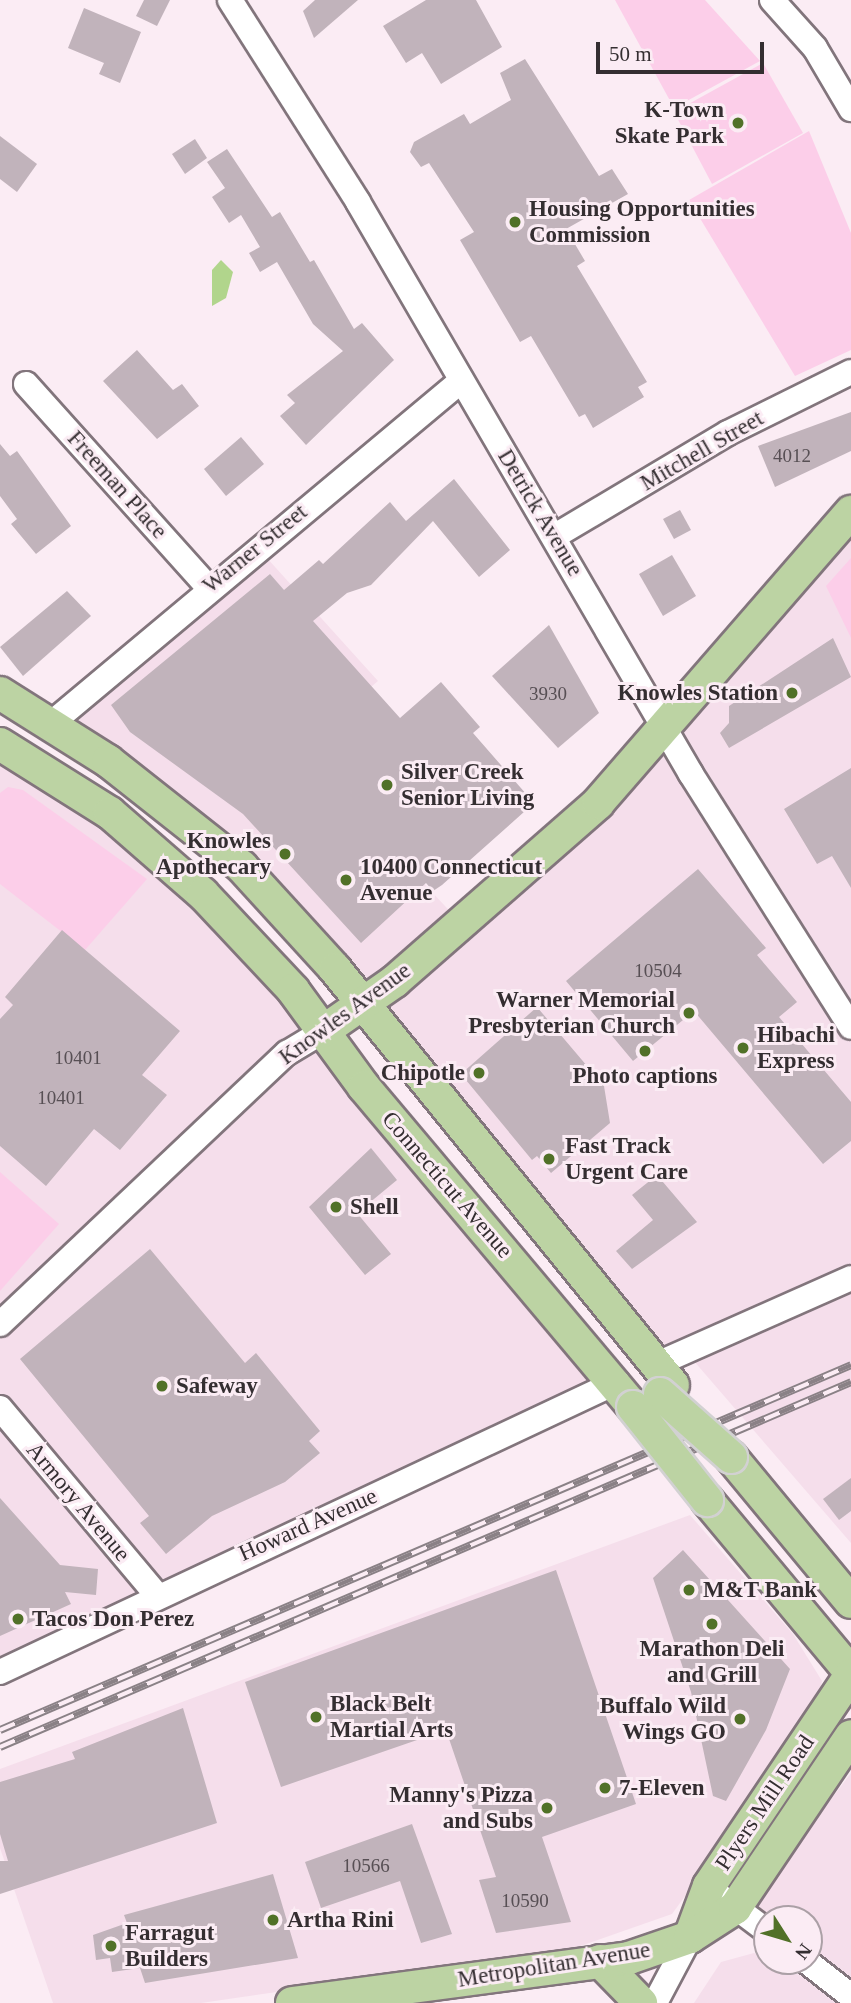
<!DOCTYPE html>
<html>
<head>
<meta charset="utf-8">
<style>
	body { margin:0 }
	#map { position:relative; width:851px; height:2003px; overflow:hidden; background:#fbecf4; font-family:"Times New Roman",serif }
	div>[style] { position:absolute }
	.built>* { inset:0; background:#f5deeb }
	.green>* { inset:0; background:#fccee9 }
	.water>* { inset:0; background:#b1d58c }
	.building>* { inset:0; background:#c1b3bb }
	.roads { filter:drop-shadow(2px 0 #82757c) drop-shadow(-2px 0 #82757c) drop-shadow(0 2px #82757c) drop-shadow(0 -2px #82757c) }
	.minor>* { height:24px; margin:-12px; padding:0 12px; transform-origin:12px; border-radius:12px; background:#fff }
	.major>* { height:32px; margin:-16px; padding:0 16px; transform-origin:16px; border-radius:16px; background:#bcd3a3 }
	.rail>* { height:8px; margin-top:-4px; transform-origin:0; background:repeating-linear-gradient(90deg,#fbecf4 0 16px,#8a8186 0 32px); box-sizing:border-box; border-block:2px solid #8a8186 }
	.bridges { filter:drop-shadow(2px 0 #d2d1d2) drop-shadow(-2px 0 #d2d1d2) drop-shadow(0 2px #d2d1d2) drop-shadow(0 -2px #d2d1d2) }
	.major-bridge>* { height:32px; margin:-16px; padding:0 16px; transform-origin:16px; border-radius:16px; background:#bcd3a3 }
	.dots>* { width:19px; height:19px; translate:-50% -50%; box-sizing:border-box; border:4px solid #fbecf4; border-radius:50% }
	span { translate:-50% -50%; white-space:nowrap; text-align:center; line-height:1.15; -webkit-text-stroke:6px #fbecf4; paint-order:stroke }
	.number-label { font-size:19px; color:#574f54 }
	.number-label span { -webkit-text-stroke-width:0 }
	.poi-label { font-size:23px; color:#342e31; font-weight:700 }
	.right { translate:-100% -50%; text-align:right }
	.left { translate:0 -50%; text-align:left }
	.street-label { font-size:23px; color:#342e31 }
	.north { position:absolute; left:753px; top:1905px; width:70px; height:70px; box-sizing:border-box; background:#fbecf4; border:2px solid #aba0a6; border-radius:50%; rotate:127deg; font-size:19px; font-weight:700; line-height:28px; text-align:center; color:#342e31 }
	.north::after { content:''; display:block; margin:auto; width:24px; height:32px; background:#517128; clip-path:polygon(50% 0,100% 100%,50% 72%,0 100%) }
	.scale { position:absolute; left:596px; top:42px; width:168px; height:32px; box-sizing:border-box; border:4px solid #342e31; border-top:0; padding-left:9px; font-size:21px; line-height:24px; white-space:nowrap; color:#342e31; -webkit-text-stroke:5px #fbecf4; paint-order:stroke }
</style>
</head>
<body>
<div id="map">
	<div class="built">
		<div style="clip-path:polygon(851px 512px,851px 1543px,687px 1353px,657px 1364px,335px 969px,54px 722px,257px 547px,378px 681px,297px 749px,461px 923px)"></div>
		<div style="clip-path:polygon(18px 752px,150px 845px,617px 1382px,0 1672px,0 766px)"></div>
		<div style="clip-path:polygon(690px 1515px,793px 1634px,822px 1681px,818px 1700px,749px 1808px,672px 1914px,569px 1950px,201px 2003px,53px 2003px,0 1848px,0 1769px)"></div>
		<div style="clip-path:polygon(851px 1773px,851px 1979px,809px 1947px,809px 1919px,773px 1919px,752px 1903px)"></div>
		<div style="clip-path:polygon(754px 1953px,820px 1985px,845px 2003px,694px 2003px,721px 1962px)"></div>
	</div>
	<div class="green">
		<div style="clip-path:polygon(615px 0,705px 0,760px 61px,674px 108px)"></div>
		<div style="clip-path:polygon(763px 63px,803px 133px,712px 184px,674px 112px)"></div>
		<div style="clip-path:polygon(809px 131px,851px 233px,851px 350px,795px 376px,689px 200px)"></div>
		<div style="clip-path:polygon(851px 558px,851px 638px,826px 586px)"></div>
		<div style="clip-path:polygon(8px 787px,23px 790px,147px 879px,85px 950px,0 884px,0 793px)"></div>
		<div style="clip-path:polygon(0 1172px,59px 1224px,0 1291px)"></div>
	</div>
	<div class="water">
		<div style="clip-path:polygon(221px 260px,233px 272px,226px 298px,212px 306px,212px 270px)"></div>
	</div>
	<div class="building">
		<div style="clip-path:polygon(144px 0,170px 0,157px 26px,136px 16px)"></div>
		<div style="clip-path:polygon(315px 0,358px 0,314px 38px,303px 11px)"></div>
		<div style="clip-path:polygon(426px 0,476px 0,502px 47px,441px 84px,422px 53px,406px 63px,383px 26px)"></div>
		<div style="clip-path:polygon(84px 8px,141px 32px,120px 83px,99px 74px,104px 63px,68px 48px)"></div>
		<div style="clip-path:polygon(525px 59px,599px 176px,612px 169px,628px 194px,566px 229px,585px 261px,577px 266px,647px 382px,638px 387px,644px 397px,593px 428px,585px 414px,579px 417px,531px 336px,520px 342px,460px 240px,474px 232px,429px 163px,421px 167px,410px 152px,414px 142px,464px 114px,470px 124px,511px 100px,500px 73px)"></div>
		<div style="clip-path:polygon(0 136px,37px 164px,17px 192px,0 179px)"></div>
		<div style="clip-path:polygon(195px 139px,207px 158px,185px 174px,172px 154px)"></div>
		<div style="clip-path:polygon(227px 149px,272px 217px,280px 212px,310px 262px,314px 260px,354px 329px,362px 323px,394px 360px,306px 445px,280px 416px,295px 403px,287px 395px,343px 351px,313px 324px,277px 262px,260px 272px,249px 253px,260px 247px,241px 215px,229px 223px,212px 197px,225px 188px,207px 162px)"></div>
		<div style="clip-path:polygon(137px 350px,173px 390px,182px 384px,199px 406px,157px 439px,103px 381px)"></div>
		<div style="clip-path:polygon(851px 412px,851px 451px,775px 487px,758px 446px)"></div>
		<div style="clip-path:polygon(241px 437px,264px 464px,226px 496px,204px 469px)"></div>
		<div style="clip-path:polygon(0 444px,10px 456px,17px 451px,71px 526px,36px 554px,11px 524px,17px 519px,0 496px)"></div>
		<div style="clip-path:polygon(454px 479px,510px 550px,479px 577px,433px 521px,371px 585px,347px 593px,313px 621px,400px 718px,441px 682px,480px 727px,473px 733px,534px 803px,442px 885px,433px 891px,426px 883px,361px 943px,243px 814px,130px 732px,111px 705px,270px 574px,284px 590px,319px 560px,323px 564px,390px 502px,406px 521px)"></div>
		<div style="clip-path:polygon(680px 510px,691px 530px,674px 539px,663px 519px)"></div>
		<div style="clip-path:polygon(672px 555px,696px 596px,663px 616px,639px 574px)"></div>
		<div style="clip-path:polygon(67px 591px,91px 616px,23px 676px,0 647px)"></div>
		<div style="clip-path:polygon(549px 625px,599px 713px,558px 748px,492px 676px)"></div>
		<div style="clip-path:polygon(833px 638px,851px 677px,729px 748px,720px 733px,729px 723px,729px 706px)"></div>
		<div style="clip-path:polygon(851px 768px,851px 888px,832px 856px,817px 864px,784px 809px)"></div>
		<div style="clip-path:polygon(698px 869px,766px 948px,757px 955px,797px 1002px,779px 1017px,851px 1102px,851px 1141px,823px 1164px,694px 1011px,633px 1061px,566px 981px)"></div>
		<div style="clip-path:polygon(62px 930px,180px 1031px,142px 1075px,167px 1095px,120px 1150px,94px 1129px,46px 1186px,0 1146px,0 1019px,13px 1005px,5px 997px)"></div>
		<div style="clip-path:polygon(537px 1007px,604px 1086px,610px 1123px,551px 1173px,537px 1156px,532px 1160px,461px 1074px)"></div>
		<div style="clip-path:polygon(371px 1148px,397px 1180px,357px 1213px,391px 1254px,365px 1275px,309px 1207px)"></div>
		<div style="clip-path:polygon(657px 1175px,697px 1222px,632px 1269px,616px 1251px,653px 1220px,632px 1195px)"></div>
		<div style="clip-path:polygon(150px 1249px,245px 1363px,256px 1353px,320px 1431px,309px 1441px,320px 1453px,285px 1482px,212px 1516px,166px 1554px,140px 1523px,149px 1516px,20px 1359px)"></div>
		<div style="clip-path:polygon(851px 1478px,851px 1511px,839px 1520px,823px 1499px)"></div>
		<div style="clip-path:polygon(0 1498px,60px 1565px,98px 1569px,96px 1595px,65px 1592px,71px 1604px,0 1636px)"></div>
		<div style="clip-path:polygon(683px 1550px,790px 1669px,766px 1730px,726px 1801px,713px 1796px,691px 1692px,653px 1578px)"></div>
		<div style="clip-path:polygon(556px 1570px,636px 1804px,542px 1837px,571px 1922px,496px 1933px,479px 1880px,496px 1877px,446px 1730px,281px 1787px,245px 1682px)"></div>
		<div style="clip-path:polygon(183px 1708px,217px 1823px,0 1894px,0 1861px,8px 1861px,0 1834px,0 1782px,75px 1759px,72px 1752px)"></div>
		<div style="clip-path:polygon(412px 1824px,452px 1934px,421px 1943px,400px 1881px,321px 1908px,305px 1862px)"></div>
		<div style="clip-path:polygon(273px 1874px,298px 1958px,145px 1983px,140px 1968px,112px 1972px,110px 1958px,96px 1960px,93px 1935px,127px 1923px,124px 1915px)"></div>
	</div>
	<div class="roads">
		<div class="minor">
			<div style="left:230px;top:0;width:239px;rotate:57.6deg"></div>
			<div style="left:358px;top:202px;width:662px;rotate:59.79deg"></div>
			<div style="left:691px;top:774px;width:299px;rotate:57.7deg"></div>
			<div style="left:772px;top:0;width:64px;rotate:48.1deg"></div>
			<div style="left:815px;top:48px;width:71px;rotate:59.5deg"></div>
			<div style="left:26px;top:384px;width:273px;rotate:48.1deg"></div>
			<div style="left:555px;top:536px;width:201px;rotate:-30.8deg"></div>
			<div style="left:728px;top:433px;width:137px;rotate:-26.4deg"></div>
			<div style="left:53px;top:722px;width:532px;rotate:-39.89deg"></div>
			<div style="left:0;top:1324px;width:395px;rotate:-43.4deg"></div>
			<div style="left:287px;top:1053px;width:41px;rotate:-31deg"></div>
			<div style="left:657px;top:1364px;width:212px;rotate:-23.9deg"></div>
			<div style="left:0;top:1408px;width:244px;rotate:50deg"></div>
			<div style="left:0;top:1672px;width:682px;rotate:-25.17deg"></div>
			<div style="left:723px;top:1898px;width:55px;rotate:36.9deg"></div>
			<div style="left:806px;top:1961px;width:57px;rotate:37.9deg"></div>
			<div style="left:655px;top:2003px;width:75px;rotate:-62.1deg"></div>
		</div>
		<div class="major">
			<div style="left:0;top:693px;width:128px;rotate:32.2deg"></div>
			<div style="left:108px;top:761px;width:171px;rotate:38.3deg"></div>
			<div style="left:242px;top:867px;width:138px;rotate:47.6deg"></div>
			<div style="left:335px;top:969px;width:536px;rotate:50.91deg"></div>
			<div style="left:0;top:744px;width:130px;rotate:32.1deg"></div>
			<div style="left:110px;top:813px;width:123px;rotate:41.1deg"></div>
			<div style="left:203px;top:894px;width:132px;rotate:46.8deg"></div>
			<div style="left:293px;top:990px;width:120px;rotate:53.8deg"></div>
			<div style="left:364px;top:1087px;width:418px;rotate:49.9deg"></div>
			<div style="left:322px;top:1032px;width:89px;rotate:-34.9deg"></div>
			<div style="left:395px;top:981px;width:270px;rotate:-41.2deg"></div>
			<div style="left:598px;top:803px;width:386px;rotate:-49deg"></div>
			<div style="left:731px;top:1457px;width:188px;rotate:50.4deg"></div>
			<div style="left:707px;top:1500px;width:225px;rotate:50.2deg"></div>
			<div style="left:690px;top:1937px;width:54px;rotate:-69.6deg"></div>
			<div style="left:709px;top:1886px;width:254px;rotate:-56.1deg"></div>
			<div style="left:600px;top:1961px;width:59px;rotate:45.7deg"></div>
			<div style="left:292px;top:2003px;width:340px;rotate:-7.6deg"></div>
			<div style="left:629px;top:1958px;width:65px;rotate:-19deg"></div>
			<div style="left:690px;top:1937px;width:54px;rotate:-32.8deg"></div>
			<div style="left:735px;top:1908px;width:207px;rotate:-56deg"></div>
		</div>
	</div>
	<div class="rail">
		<div style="left:0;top:1730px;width:926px;rotate:-23.21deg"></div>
		<div style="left:0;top:1747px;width:926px;rotate:-23.21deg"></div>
	</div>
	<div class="bridges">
		<div class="major-bridge">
			<div style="left:660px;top:1394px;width:95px;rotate:41.6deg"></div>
			<div style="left:633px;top:1407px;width:119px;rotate:51.5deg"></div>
		</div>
	</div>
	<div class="dots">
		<div style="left:738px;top:123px;background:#517128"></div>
		<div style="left:515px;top:222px;background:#517128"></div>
		<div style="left:792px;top:693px;background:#517128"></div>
		<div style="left:387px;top:785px;background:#517128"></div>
		<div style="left:285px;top:854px;background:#517128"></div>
		<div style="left:346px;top:880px;background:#517128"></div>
		<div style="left:689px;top:1013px;background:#517128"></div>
		<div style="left:743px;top:1048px;background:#517128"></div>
		<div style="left:645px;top:1051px;background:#517128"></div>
		<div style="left:479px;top:1073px;background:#517128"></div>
		<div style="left:549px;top:1159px;background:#517128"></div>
		<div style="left:336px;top:1207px;background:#517128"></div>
		<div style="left:162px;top:1386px;background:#517128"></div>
		<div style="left:689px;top:1590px;background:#517128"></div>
		<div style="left:18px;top:1619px;background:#517128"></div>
		<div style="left:712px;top:1624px;background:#517128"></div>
		<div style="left:316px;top:1717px;background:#517128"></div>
		<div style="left:740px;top:1719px;background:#517128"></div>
		<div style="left:605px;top:1788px;background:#517128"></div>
		<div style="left:547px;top:1808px;background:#517128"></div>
		<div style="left:273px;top:1920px;background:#517128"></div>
		<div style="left:111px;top:1946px;background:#517128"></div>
	</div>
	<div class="number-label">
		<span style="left:792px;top:456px">4012</span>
		<span style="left:548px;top:694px">3930</span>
		<span style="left:658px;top:971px">10504</span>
		<span style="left:78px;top:1058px">10401</span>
		<span style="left:61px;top:1098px">10401</span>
		<span style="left:366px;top:1866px">10566</span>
		<span style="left:525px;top:1901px">10590</span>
	</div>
	<div class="poi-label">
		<span class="right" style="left:724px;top:123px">K-Town<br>Skate Park</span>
		<span class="left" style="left:529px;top:222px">Housing Opportunities<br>Commission</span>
		<span class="right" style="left:778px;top:693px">Knowles Station</span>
		<span class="left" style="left:401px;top:785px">Silver Creek<br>Senior Living</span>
		<span class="right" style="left:271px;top:854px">Knowles<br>Apothecary</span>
		<span class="left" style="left:360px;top:880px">10400 Connecticut<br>Avenue</span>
		<span class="right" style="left:675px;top:1013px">Warner Memorial<br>Presbyterian Church</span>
		<span class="left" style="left:757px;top:1048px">Hibachi<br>Express</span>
		<span class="right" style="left:465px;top:1073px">Chipotle</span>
		<span style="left:645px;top:1076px">Photo captions</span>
		<span class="left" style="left:565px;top:1159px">Fast Track<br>Urgent Care</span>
		<span class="left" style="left:350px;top:1207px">Shell</span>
		<span class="left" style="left:176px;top:1386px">Safeway</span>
		<span class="left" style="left:703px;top:1590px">M&amp;T Bank</span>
		<span class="left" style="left:32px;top:1619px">Tacos Don Perez</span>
		<span style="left:712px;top:1662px">Marathon Deli<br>and Grill</span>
		<span class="left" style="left:330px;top:1717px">Black Belt<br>Martial Arts</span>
		<span class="right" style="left:726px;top:1719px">Buffalo Wild<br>Wings GO</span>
		<span class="left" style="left:619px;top:1788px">7-Eleven</span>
		<span class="right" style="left:533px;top:1808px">Manny's Pizza<br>and Subs</span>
		<span class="left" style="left:287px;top:1920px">Artha Rini</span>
		<span class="left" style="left:125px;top:1946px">Farragut<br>Builders</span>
	</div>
	<div class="street-label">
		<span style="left:702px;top:451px;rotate:-30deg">Mitchell Street</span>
		<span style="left:117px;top:485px;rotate:48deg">Freeman Place</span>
		<span style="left:540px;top:513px;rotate:59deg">Detrick Avenue</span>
		<span style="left:255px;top:549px;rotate:-39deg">Warner Street</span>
		<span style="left:345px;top:1014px;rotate:-36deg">Knowles Avenue</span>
		<span style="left:447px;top:1185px;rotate:49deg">Connecticut Avenue</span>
		<span style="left:78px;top:1502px;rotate:50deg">Armory Avenue</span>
		<span style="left:308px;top:1525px;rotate:-24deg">Howard Avenue</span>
		<span style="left:765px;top:1803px;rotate:-56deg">Plyers Mill Road</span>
		<span style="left:554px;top:1965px;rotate:-9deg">Metropolitan Avenue</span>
	</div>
	<div class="north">N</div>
	<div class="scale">50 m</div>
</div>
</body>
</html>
